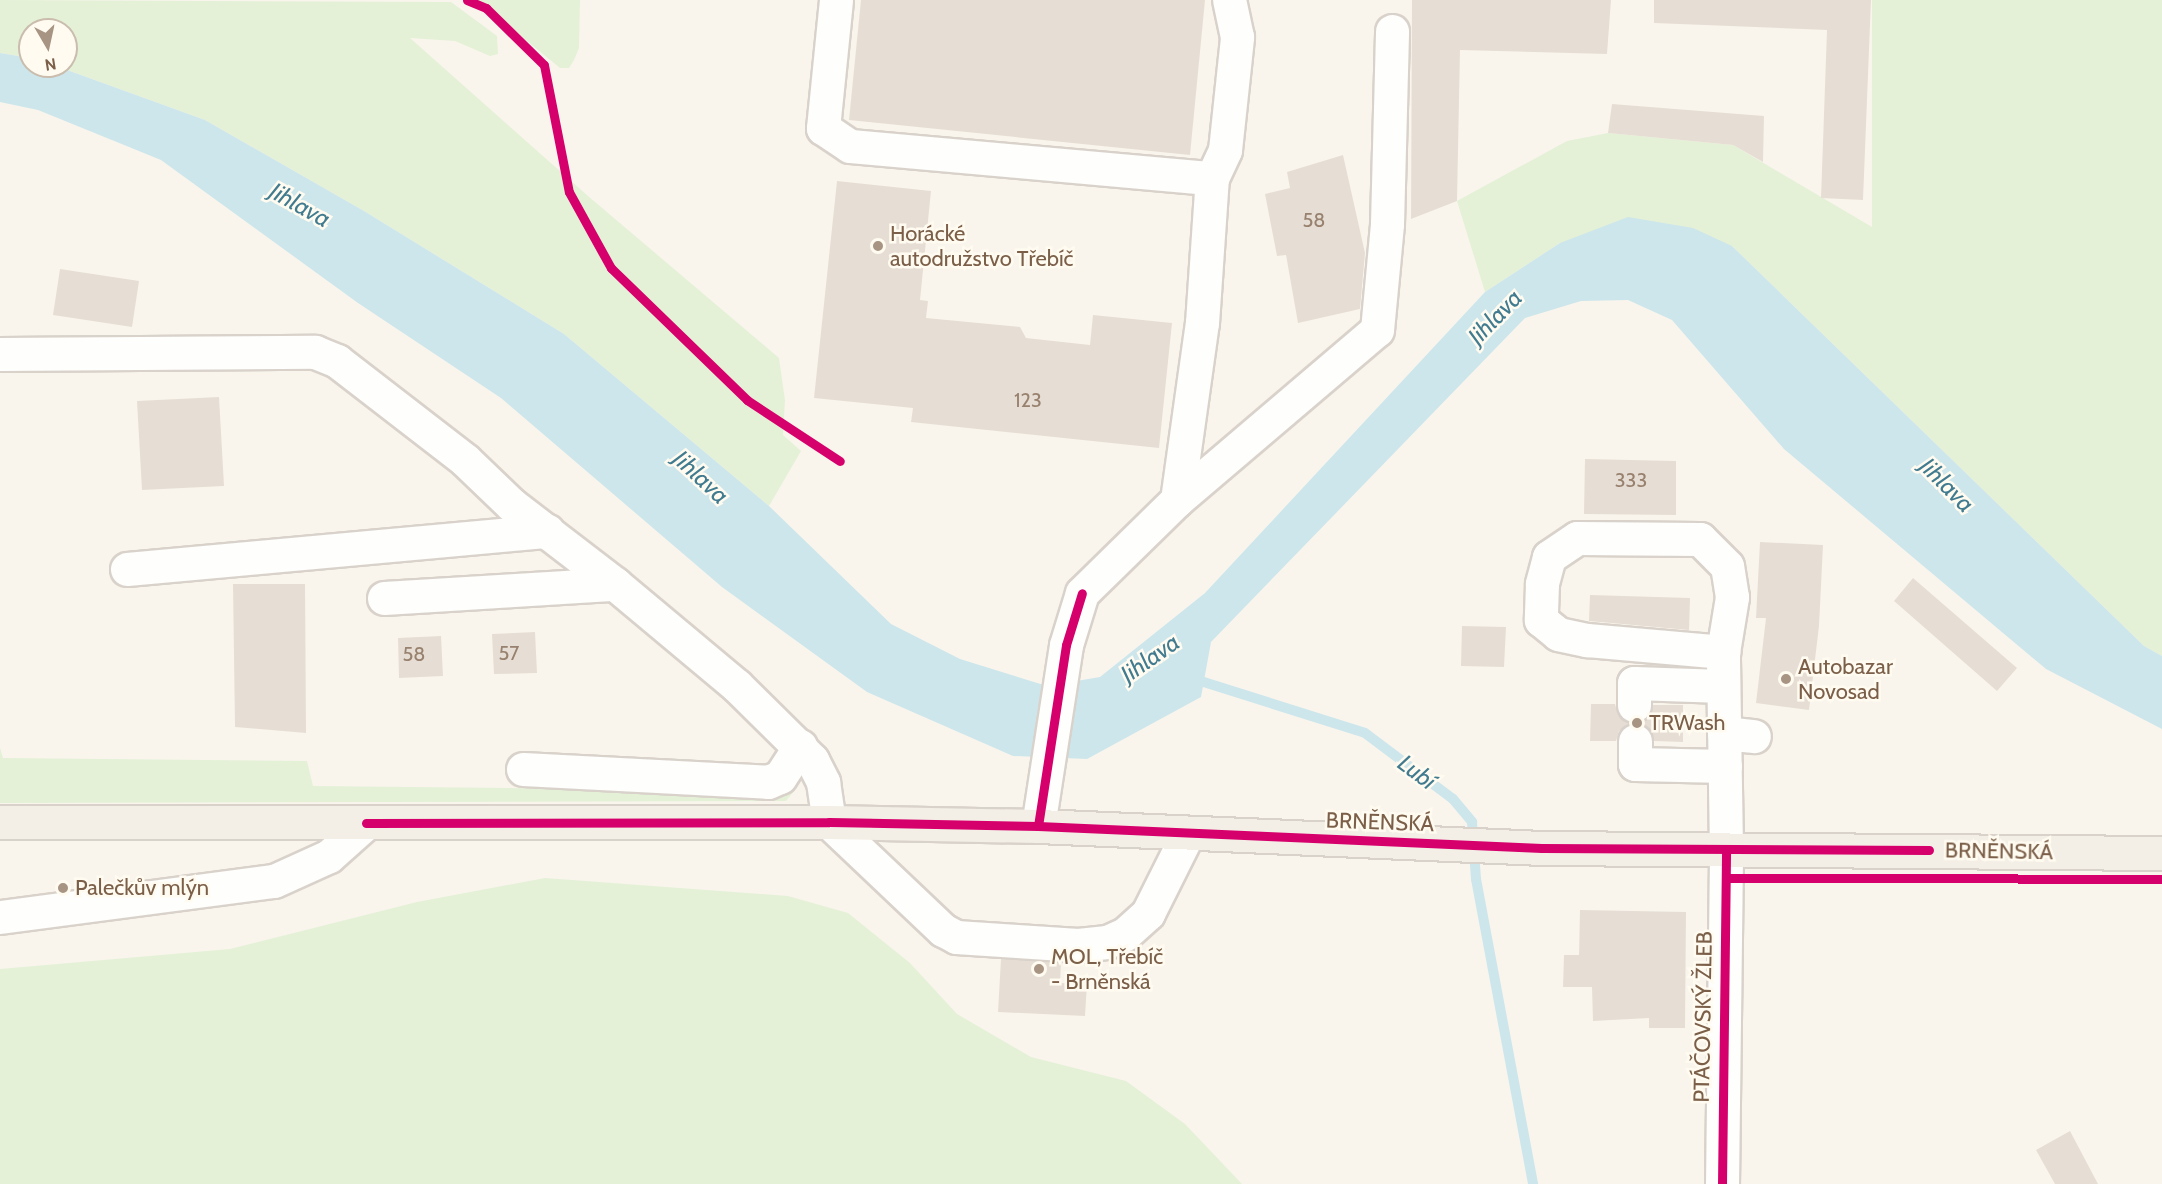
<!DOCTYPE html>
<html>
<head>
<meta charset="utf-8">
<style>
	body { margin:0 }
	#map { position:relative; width:2162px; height:1184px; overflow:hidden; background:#f9f5ed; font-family:Cabin,sans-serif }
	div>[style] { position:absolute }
	.green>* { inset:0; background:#e4f1d7 }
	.water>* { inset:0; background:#cde6eb }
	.stream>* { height:10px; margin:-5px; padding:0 5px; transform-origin:5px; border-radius:5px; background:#cde6eb }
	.building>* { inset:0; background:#e6ded4 }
	.roads { filter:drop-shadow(2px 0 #d9d2cb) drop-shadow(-2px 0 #d9d2cb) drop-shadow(0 2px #d9d2cb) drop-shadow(0 -2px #d9d2cb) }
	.minor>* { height:33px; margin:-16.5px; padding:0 16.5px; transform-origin:16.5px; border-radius:16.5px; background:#fefefc }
	.major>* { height:33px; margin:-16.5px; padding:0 16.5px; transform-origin:16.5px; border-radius:16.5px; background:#f3efe6 }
	.cycleway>* { height:9px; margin:-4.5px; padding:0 4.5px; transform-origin:4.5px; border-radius:4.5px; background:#d6006c }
	.dots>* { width:16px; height:16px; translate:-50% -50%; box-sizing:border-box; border:3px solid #fffbf0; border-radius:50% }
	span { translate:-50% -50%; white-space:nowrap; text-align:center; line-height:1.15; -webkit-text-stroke:5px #fffbf0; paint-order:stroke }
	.number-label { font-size:20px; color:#98816e }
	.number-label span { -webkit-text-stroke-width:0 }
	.poi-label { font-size:22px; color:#7b5f49 }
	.left { translate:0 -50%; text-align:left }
	.street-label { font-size:22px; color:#7b5f49 }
	.water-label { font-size:24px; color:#417b90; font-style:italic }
	.north { position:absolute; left:18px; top:18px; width:60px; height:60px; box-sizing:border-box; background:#fffbf0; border:2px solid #cabdad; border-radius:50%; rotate:171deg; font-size:16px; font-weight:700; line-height:24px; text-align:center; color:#7b5f49 }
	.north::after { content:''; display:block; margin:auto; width:21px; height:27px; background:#a79482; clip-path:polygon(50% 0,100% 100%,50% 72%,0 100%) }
</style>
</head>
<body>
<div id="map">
	<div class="green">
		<div style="clip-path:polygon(0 0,451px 2px,497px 36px,498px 54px,490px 56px,455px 41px,410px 38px,588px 196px,779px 358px,785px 400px,783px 435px,801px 451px,769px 506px,564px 334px,364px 211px,205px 120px,56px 66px,66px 66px,66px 30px,30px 30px,30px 58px,0 53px)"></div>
		<div style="clip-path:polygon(477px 0,580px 0,579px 48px,574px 60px,569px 68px,560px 68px)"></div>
		<div style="clip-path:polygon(1872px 0,2162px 0,2162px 656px,2144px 646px,1732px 246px,1560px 243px,1485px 292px,1457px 201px,1567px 141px,1608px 133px,1733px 145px,1872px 227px)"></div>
		<div style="clip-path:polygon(0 748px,3px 758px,307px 761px,313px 786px,794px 791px,786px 801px,0 803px)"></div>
		<div style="clip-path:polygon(545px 878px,788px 896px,848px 913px,910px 963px,957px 1014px,1031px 1057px,1126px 1081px,1185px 1124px,1242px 1184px,0 1184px,0 969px,230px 949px,417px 902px)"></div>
	</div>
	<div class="water">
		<div style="clip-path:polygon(0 53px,30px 58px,30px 66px,56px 66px,205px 120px,364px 211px,564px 334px,769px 506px,891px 624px,960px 659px,1047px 686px,1100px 677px,1205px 593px,1485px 292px,1560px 243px,1628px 217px,1693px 228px,1732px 246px,2144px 646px,2162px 656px,2162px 729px,2046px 669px,1784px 449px,1672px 320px,1628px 300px,1581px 301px,1525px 318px,1211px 642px,1201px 697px,1087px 759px,1013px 756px,867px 692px,722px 587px,501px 398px,358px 303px,161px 160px,38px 110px,0 102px)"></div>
	</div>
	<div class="stream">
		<div style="left:1191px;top:678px;width:182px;rotate:17.5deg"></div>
		<div style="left:1365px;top:733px;width:110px;rotate:36.9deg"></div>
		<div style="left:1453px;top:799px;width:30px;rotate:50deg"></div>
		<div style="left:1472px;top:822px;width:57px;rotate:86deg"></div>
		<div style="left:1476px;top:879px;width:310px;rotate:79.4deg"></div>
	</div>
	<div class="building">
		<div style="clip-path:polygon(861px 0,1205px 0,1190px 155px,849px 120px)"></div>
		<div style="clip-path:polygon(1412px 0,1611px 0,1607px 54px,1460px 50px,1457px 201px,1411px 219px)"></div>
		<div style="clip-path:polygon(1654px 0,1871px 0,1863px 200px,1821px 198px,1827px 30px,1654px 23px)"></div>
		<div style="clip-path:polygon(1612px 104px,1764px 116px,1763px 162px,1733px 145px,1608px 133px)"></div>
		<div style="clip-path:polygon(1343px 155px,1365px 253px,1360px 309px,1298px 323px,1286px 255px,1277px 256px,1265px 194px,1290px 188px,1287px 172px)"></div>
		<div style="clip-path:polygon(837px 181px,931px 191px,920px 300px,928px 301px,926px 318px,1020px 327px,1026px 338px,1090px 345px,1093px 315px,1172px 323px,1159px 448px,911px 422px,913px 408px,814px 398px)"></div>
		<div style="clip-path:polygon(60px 269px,139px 281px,132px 327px,53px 315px)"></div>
		<div style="clip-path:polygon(219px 397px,224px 486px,142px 490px,137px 401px)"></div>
		<div style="clip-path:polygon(1585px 459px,1676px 461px,1676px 515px,1584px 514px)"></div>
		<div style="clip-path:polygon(1760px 542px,1823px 545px,1819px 626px,1809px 710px,1756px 703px,1766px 618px,1756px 618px)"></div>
		<div style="clip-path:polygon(1913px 578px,2017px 668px,1997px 691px,1894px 601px)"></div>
		<div style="clip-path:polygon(233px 584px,305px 584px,306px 733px,235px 727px)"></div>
		<div style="clip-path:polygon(1590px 595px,1690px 598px,1689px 630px,1589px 621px)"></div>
		<div style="clip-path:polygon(1462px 626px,1506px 627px,1504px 667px,1461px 666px)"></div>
		<div style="clip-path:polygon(535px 632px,537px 673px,494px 674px,492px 634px)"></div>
		<div style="clip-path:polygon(441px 636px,443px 676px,399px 678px,398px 638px)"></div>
		<div style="clip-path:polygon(1591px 704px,1615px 704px,1618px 715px,1631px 723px,1619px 731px,1616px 741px,1590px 741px)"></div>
		<div style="clip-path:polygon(1653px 705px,1683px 705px,1683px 742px,1654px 741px,1651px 731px,1638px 723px,1650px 715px)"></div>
		<div style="clip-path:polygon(1580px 910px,1686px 912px,1685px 1028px,1649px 1028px,1649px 1018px,1593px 1021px,1592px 987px,1563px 987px,1564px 955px,1579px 955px)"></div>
		<div style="clip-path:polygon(1001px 959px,1061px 963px,1060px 983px,1087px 984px,1085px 1016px,998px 1012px)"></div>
		<div style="clip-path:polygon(2070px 1131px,2098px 1184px,2055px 1184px,2036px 1150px)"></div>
	</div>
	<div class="roads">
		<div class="minor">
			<div style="left:836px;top:0;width:129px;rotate:95.8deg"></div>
			<div style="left:823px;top:128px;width:32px;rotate:34deg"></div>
			<div style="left:850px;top:146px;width:363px;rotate:5.1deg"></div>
			<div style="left:0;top:354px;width:315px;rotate:-0.4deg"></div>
			<div style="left:315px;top:352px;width:24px;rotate:22deg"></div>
			<div style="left:337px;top:361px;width:162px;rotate:37.7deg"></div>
			<div style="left:465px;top:460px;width:65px;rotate:43.8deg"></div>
			<div style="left:512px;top:505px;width:130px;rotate:37.5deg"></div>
			<div style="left:615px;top:584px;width:158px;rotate:39.9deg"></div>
			<div style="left:736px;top:685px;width:107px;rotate:44.6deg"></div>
			<div style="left:812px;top:760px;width:25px;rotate:63deg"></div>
			<div style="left:823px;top:782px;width:40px;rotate:81.5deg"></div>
			<div style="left:829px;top:822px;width:157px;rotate:43.5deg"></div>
			<div style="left:943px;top:930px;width:15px;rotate:28deg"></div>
			<div style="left:956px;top:937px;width:122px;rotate:3.8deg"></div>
			<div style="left:1078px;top:945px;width:29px;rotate:-6deg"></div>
			<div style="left:1107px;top:942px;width:20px;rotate:-24deg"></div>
			<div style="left:1125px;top:934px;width:31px;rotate:-42deg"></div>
			<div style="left:1148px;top:913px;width:89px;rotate:-63.4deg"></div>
			<div style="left:1177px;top:500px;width:262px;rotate:-40.4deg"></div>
			<div style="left:1377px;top:330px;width:106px;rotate:-84.6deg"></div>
			<div style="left:1387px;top:224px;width:193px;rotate:-88.5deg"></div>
			<div style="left:127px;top:569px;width:422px;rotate:-5.2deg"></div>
			<div style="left:384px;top:598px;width:231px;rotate:-3.5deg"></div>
			<div style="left:1634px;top:705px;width:22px;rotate:-90deg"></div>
			<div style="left:1634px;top:683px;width:89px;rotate:1.9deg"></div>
			<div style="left:1724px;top:733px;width:30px;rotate:6deg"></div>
			<div style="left:1635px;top:741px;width:23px;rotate:90deg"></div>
			<div style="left:1635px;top:764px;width:90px;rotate:1.3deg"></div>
			<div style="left:523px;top:769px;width:245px;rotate:3deg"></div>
			<div style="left:768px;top:782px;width:13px;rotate:-23deg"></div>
			<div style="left:780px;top:777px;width:37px;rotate:-57deg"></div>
			<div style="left:1038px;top:826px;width:183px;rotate:-81.2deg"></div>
			<div style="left:1066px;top:645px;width:54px;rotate:-72.9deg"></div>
			<div style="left:1082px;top:593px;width:133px;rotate:-44.4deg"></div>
			<div style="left:1177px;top:500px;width:179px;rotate:-82deg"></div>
			<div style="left:1202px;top:323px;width:145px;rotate:-86.1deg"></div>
			<div style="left:1212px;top:178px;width:31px;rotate:-65deg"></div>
			<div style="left:1225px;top:150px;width:114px;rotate:-83.9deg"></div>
			<div style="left:1237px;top:37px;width:38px;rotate:-102deg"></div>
			<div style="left:0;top:917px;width:276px;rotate:-7.5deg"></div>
			<div style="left:274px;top:881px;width:60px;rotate:-24.4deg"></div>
			<div style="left:329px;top:856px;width:50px;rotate:-41.7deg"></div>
			<div style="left:1722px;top:1184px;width:334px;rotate:-89.3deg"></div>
			<div style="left:1726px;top:850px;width:198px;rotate:-90.9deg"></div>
			<div style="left:1723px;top:652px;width:56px;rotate:-80.7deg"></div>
			<div style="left:1732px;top:597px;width:31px;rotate:-99deg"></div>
			<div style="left:1727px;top:566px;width:38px;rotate:-135deg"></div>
			<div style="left:1700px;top:539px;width:123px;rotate:-179.5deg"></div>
			<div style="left:1577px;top:538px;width:34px;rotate:146deg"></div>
			<div style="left:1549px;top:557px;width:28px;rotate:105deg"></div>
			<div style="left:1542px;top:584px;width:36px;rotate:92deg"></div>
			<div style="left:1541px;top:620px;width:22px;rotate:39deg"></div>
			<div style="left:1558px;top:634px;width:30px;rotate:12deg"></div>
			<div style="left:1587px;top:640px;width:137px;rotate:5deg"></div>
		</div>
		<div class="major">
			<div style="left:0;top:822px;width:829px"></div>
			<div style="left:829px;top:822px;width:209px;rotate:1.1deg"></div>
			<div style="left:1038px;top:826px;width:504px;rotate:2.5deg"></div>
			<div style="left:1542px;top:848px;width:620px;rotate:0.46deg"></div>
		</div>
	</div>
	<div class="cycleway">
		<div style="left:467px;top:0;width:21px;rotate:23deg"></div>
		<div style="left:486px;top:8px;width:81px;rotate:44.5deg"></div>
		<div style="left:544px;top:65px;width:129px;rotate:78.9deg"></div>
		<div style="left:569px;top:192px;width:87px;rotate:61.1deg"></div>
		<div style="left:611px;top:268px;width:190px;rotate:44.1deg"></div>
		<div style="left:747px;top:400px;width:111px;rotate:33.3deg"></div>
		<div style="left:366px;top:823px;width:463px;rotate:-0.1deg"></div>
		<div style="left:829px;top:822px;width:209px;rotate:1.1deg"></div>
		<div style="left:1038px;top:826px;width:504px;rotate:2.5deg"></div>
		<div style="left:1542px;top:848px;width:387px;rotate:0.3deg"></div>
		<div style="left:1038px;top:826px;width:183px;rotate:-81.2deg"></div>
		<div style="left:1066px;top:645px;width:54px;rotate:-72.9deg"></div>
		<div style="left:1726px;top:878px;width:436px;rotate:0.1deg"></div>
		<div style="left:1722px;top:1184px;width:334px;rotate:-89.3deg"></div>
	</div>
	<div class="dots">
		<div style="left:878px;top:246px;background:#a79482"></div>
		<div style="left:1786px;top:679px;background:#a79482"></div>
		<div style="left:1637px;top:723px;background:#a79482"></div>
		<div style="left:63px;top:888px;background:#a79482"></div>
		<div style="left:1039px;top:969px;background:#a79482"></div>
	</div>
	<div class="number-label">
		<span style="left:1314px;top:220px">58</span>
		<span style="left:1028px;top:400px">123</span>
		<span style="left:1631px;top:480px">333</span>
		<span style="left:509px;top:653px">57</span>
		<span style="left:414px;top:654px">58</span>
	</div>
	<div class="poi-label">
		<span class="left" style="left:890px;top:246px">Horácké<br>autodružstvo Třebíč</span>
		<span class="left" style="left:1798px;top:679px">Autobazar<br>Novosad</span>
		<span class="left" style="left:1649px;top:723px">TRWash</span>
		<span class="left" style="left:75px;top:888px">Palečkův mlýn</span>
		<span class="left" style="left:1051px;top:969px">MOL, Třebíč<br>- Brněnská</span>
	</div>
	<div class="street-label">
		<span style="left:1380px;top:822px;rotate:2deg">BRNĚNSKÁ</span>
		<span style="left:1999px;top:851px;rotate:1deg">BRNĚNSKÁ</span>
		<span style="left:1703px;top:1017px;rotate:-89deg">PTÁČOVSKÝ ŽLEB</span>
	</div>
	<div class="water-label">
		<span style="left:300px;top:205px;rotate:29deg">Jihlava</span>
		<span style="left:1495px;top:317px;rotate:-46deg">Jihlava</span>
		<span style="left:701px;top:477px;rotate:43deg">Jihlava</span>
		<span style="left:1947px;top:485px;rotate:45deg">Jihlava</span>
		<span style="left:1150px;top:658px;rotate:-35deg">Jihlava</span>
		<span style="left:1417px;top:772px;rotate:37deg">Lubí</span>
	</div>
	<div class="north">N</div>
</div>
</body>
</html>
